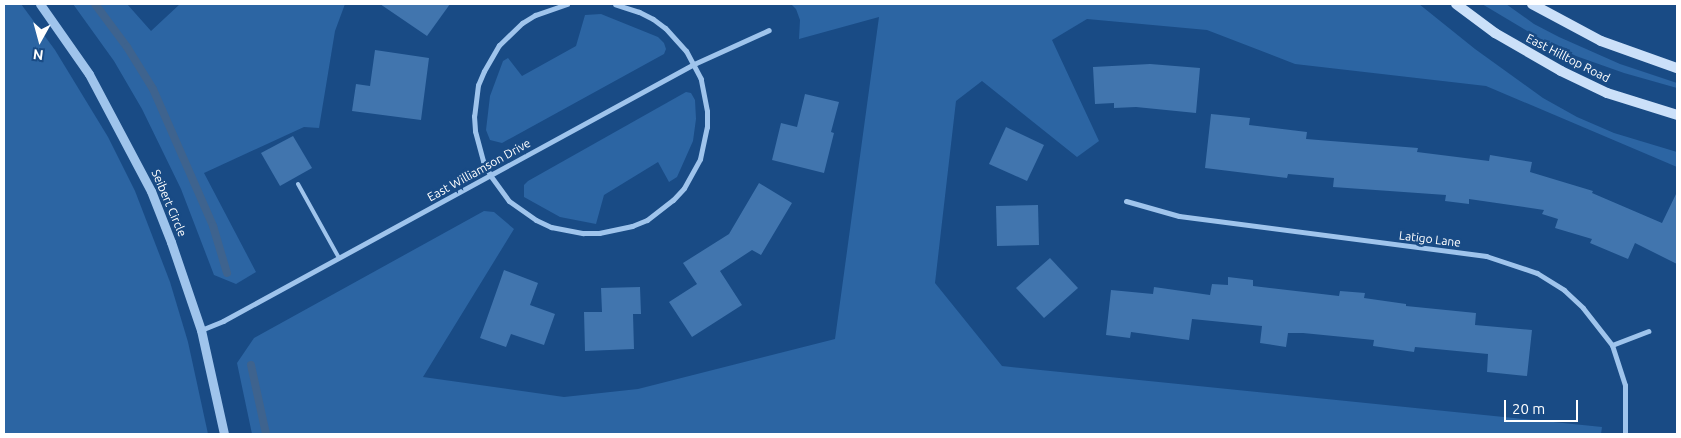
<!DOCTYPE html>
<html>
<head>
<meta charset="utf-8">
<style>
  body { margin:0 }
  #map { position:relative; width:1681px; height:438px; overflow:hidden; background:#194b85; font-family:Ubuntu,sans-serif }
  div>[style] { position:absolute }
  .green>* { inset:0; background:#2c65a3 }
  .stream>* { height:8px; margin:-4px; padding:0 4px; transform-origin:4px; border-radius:4px; background:#3e638e }
  .building>* { inset:0; background:#4175ae }
  .service>* { height:4px; margin:-2px; padding:0 2px; transform-origin:2px; border-radius:2px; background:#9fc4ec }
  .minor>* { height:5px; margin:-2.5px; padding:0 2.5px; transform-origin:2.5px; border-radius:2.5px; background:#9fc4ec }
  .tertiary>* { height:9px; margin:-4.5px; padding:0 4.5px; transform-origin:4.5px; border-radius:4.5px; background:#9fc4ec }
  .secondary>* { height:10px; margin:-5px; padding:0 5px; transform-origin:5px; border-radius:5px; background:#cbe0f9 }
  span { translate:-50% -50%; white-space:nowrap; text-align:center; line-height:1.15; -webkit-text-stroke:5px #194b85; paint-order:stroke }
  .street-label { font-size:12px; color:#fff }
  .frame { position:absolute; inset:0; border:5px solid #fff; pointer-events:none }
  .north { position:absolute; left:15px; top:15px; width:50px; height:50px; -webkit-text-stroke:4px #194b85; paint-order:stroke; rotate:187deg; font-size:14px; font-weight:700; line-height:20px; text-align:center; color:#fff }
  .north::after { content:''; display:block; margin:auto; width:18px; height:22px; background:#fff; clip-path:polygon(50% 0,100% 100%,50% 72%,0 100%) }
  .scale { position:absolute; left:1504px; top:400px; width:74px; height:22px; box-sizing:border-box; border:2px solid #fff; border-top:0; padding-left:6px; font-size:15px; line-height:18px; white-space:nowrap; color:#fff; -webkit-text-stroke:4px #194b85; paint-order:stroke }
</style>
</head>
<body>
<div id="map">
  <div class="green">
    <div style="clip-path:polygon(4px 4px,21px 4px,55px 50px,108px 137px,135px 191px,170px 282px,188px 342px,208px 434px,4px 434px)"></div>
    <div style="clip-path:polygon(73px 4px,127px 4px,151px 31px,180px 4px,345px 4px,335px 31px,319px 128px,304px 127px,204px 173px,256px 272px,236px 284px,214px 275px,181px 189px,142px 109px,114px 61px)"></div>
    <div style="clip-path:polygon(791px 4px,1419px 4px,1475px 49px,1543px 98px,1577px 117px,1614px 133px,1677px 152px,1677px 167px,1486px 86px,1295px 64px,1207px 30px,1087px 19px,1052px 40px,1099px 141px,1077px 157px,982px 81px,956px 101px,935px 283px,1002px 366px,1602px 427px,1601px 434px,252px 434px,237px 363px,254px 338px,484px 211px,494px 212px,514px 229px,423px 377px,564px 397px,638px 389px,835px 339px,879px 17px,799px 39px,800px 20px,796px 9px)"></div>
    <div style="clip-path:polygon(1482px 4px,1506px 4px,1534px 24px,1559px 37px,1620px 64px,1677px 83px,1677px 88px,1624px 73px,1576px 56px,1539px 38px)"></div>
    <div style="clip-path:polygon(601px 14px,658px 37px,664px 43px,666px 49px,664px 54px,502px 143px,490px 140px,486px 130px,490px 96px,503px 61px,508px 58px,522px 76px,576px 46px,585px 15px)"></div>
    <div style="clip-path:polygon(686px 92px,691px 93px,695px 100px,696px 119px,693px 141px,677px 177px,669px 182px,658px 162px,604px 195px,596px 224px,560px 217px,524px 197px,524px 185px,528px 181px)"></div>
  </div>
  <div class="stream">
    <div style="left:95px;top:4px;width:54px;rotate:53.3deg"></div>
    <div style="left:127px;top:47px;width:49px;rotate:58.2deg"></div>
    <div style="left:153px;top:89px;width:150px;rotate:66.3deg"></div>
    <div style="left:213px;top:226px;width:49px;rotate:73.4deg"></div>
    <div style="left:251px;top:365px;width:71px;rotate:77.7deg"></div>
  </div>
  <div class="building">
    <div style="clip-path:polygon(380px 4px,450px 4px,427px 36px)"></div>
    <div style="clip-path:polygon(375px 50px,429px 58px,421px 120px,352px 111px,356px 84px,370px 86px)"></div>
    <div style="clip-path:polygon(1150px 64px,1200px 68px,1196px 113px,1136px 107px,1114px 108px,1114px 103px,1095px 104px,1093px 67px)"></div>
    <div style="clip-path:polygon(805px 94px,839px 102px,831px 132px,834px 133px,824px 173px,772px 160px,781px 123px,797px 127px)"></div>
    <div style="clip-path:polygon(1211px 114px,1250px 118px,1249px 125px,1307px 132px,1306px 139px,1418px 148px,1417px 152px,1489px 161px,1490px 155px,1532px 162px,1530px 172px,1593px 191px,1592px 193px,1662px 223px,1677px 192px,1677px 264px,1635px 243px,1628px 259px,1590px 243px,1592px 239px,1555px 228px,1558px 219px,1542px 214px,1544px 210px,1469px 199px,1469px 204px,1445px 201px,1446px 195px,1333px 187px,1334px 178px,1288px 174px,1287px 178px,1205px 168px)"></div>
    <div style="clip-path:polygon(1006px 127px,1044px 145px,1027px 181px,989px 164px)"></div>
    <div style="clip-path:polygon(293px 136px,312px 168px,280px 186px,261px 153px)"></div>
    <div style="clip-path:polygon(759px 183px,792px 203px,761px 255px,752px 250px,720px 271px,742px 305px,692px 337px,669px 302px,697px 284px,683px 263px,729px 234px)"></div>
    <div style="clip-path:polygon(1038px 205px,1039px 245px,997px 246px,996px 206px)"></div>
    <div style="clip-path:polygon(1050px 258px,1078px 288px,1044px 318px,1016px 288px)"></div>
    <div style="clip-path:polygon(504px 270px,538px 283px,530px 305px,555px 314px,544px 345px,511px 334px,506px 347px,480px 338px)"></div>
    <div style="clip-path:polygon(1228px 277px,1253px 280px,1253px 286px,1339px 296px,1340px 291px,1365px 293px,1364px 298px,1406px 304px,1406px 306px,1476px 313px,1475px 325px,1532px 330px,1527px 376px,1487px 372px,1488px 354px,1415px 347px,1414px 352px,1373px 346px,1374px 340px,1303px 333px,1288px 333px,1286px 347px,1260px 343px,1262px 326px,1192px 319px,1189px 340px,1131px 332px,1130px 338px,1106px 335px,1111px 290px,1153px 294px,1154px 287px,1210px 295px,1212px 284px,1228px 285px)"></div>
    <div style="clip-path:polygon(640px 287px,641px 314px,633px 314px,634px 349px,585px 351px,584px 312px,602px 312px,601px 288px)"></div>
  </div>
  <div class="service">
    <div style="left:298px;top:184px;width:85px;rotate:61deg"></div>
  </div>
  <div class="minor">
    <div style="left:567px;top:4px;width:34px;rotate:161deg"></div>
    <div style="left:535px;top:15px;width:15px;rotate:148deg"></div>
    <div style="left:522px;top:23px;width:32px;rotate:136deg"></div>
    <div style="left:499px;top:45px;width:30px;rotate:120deg"></div>
    <div style="left:484px;top:71px;width:15px;rotate:113deg"></div>
    <div style="left:478px;top:85px;width:31px;rotate:97deg"></div>
    <div style="left:474px;top:116px;width:15px;rotate:86deg"></div>
    <div style="left:475px;top:131px;width:31px;rotate:75deg"></div>
    <div style="left:483px;top:161px;width:16px;rotate:63deg"></div>
    <div style="left:490px;top:175px;width:32px;rotate:54deg"></div>
    <div style="left:509px;top:201px;width:33px;rotate:35deg"></div>
    <div style="left:536px;top:220px;width:17px;rotate:25deg"></div>
    <div style="left:551px;top:227px;width:33px;rotate:11deg"></div>
    <div style="left:583px;top:233px;width:16px"></div>
    <div style="left:599px;top:233px;width:34px;rotate:-12deg"></div>
    <div style="left:632px;top:226px;width:16px;rotate:-22deg"></div>
    <div style="left:647px;top:220px;width:33px;rotate:-38deg"></div>
    <div style="left:673px;top:200px;width:16px;rotate:-47deg"></div>
    <div style="left:684px;top:188px;width:33px;rotate:-61deg"></div>
    <div style="left:700px;top:159px;width:33px;rotate:-78deg"></div>
    <div style="left:707px;top:127px;width:16px;rotate:-90deg"></div>
    <div style="left:707px;top:111px;width:33px;rotate:-101deg"></div>
    <div style="left:701px;top:79px;width:32px;rotate:-118deg"></div>
    <div style="left:686px;top:51px;width:31px;rotate:-132deg"></div>
    <div style="left:665px;top:28px;width:15px;rotate:-143deg"></div>
    <div style="left:653px;top:19px;width:16px;rotate:-153deg"></div>
    <div style="left:639px;top:12px;width:25px;rotate:-162deg"></div>
    <div style="left:1126px;top:201px;width:55px;rotate:15.8deg"></div>
    <div style="left:1179px;top:216px;width:310px;rotate:7.4deg"></div>
    <div style="left:1486px;top:256px;width:54px;rotate:18.4deg"></div>
    <div style="left:1537px;top:273px;width:32px;rotate:32deg"></div>
    <div style="left:1564px;top:290px;width:26px;rotate:43deg"></div>
    <div style="left:1583px;top:308px;width:47px;rotate:51.9deg"></div>
    <div style="left:1612px;top:345px;width:42px;rotate:72deg"></div>
    <div style="left:1625px;top:385px;width:49px;rotate:90deg"></div>
    <div style="left:201px;top:330px;width:24px;rotate:-22deg"></div>
    <div style="left:223px;top:321px;width:537px;rotate:-28.62deg"></div>
    <div style="left:694px;top:64px;width:82px;rotate:-24.4deg"></div>
    <div style="left:1612px;top:345px;width:39px;rotate:-21deg"></div>
  </div>
  <div class="tertiary">
    <div style="left:40px;top:4px;width:85px;rotate:55deg"></div>
    <div style="left:89px;top:74px;width:132px;rotate:62.1deg"></div>
    <div style="left:151px;top:191px;width:55px;rotate:68.6deg"></div>
    <div style="left:171px;top:242px;width:93px;rotate:71.2deg"></div>
    <div style="left:201px;top:330px;width:107px;rotate:77.5deg"></div>
  </div>
  <div class="secondary">
    <div style="left:1456px;top:4px;width:49px;rotate:36.6deg"></div>
    <div style="left:1495px;top:33px;width:76px;rotate:29.9deg"></div>
    <div style="left:1561px;top:71px;width:51px;rotate:25.6deg"></div>
    <div style="left:1607px;top:93px;width:73px;rotate:17.4deg"></div>
    <div style="left:1532px;top:4px;width:78px;rotate:28.2deg"></div>
    <div style="left:1601px;top:41px;width:81px;rotate:19.6deg"></div>
  </div>
  <div class="street-label">
    <span style="left:1568px;top:58px;rotate:27deg">East Hilltop Road</span>
    <span style="left:479px;top:170px;rotate:-29deg">East Williamson Drive</span>
    <span style="left:169px;top:203px;rotate:67deg">Seibert Circle</span>
    <span style="left:1430px;top:239px;rotate:7deg">Latigo Lane</span>
  </div>
  <div class="frame"></div>
  <div class="north">N</div>
  <div class="scale">20 m</div>
</div>
</body>
</html>
